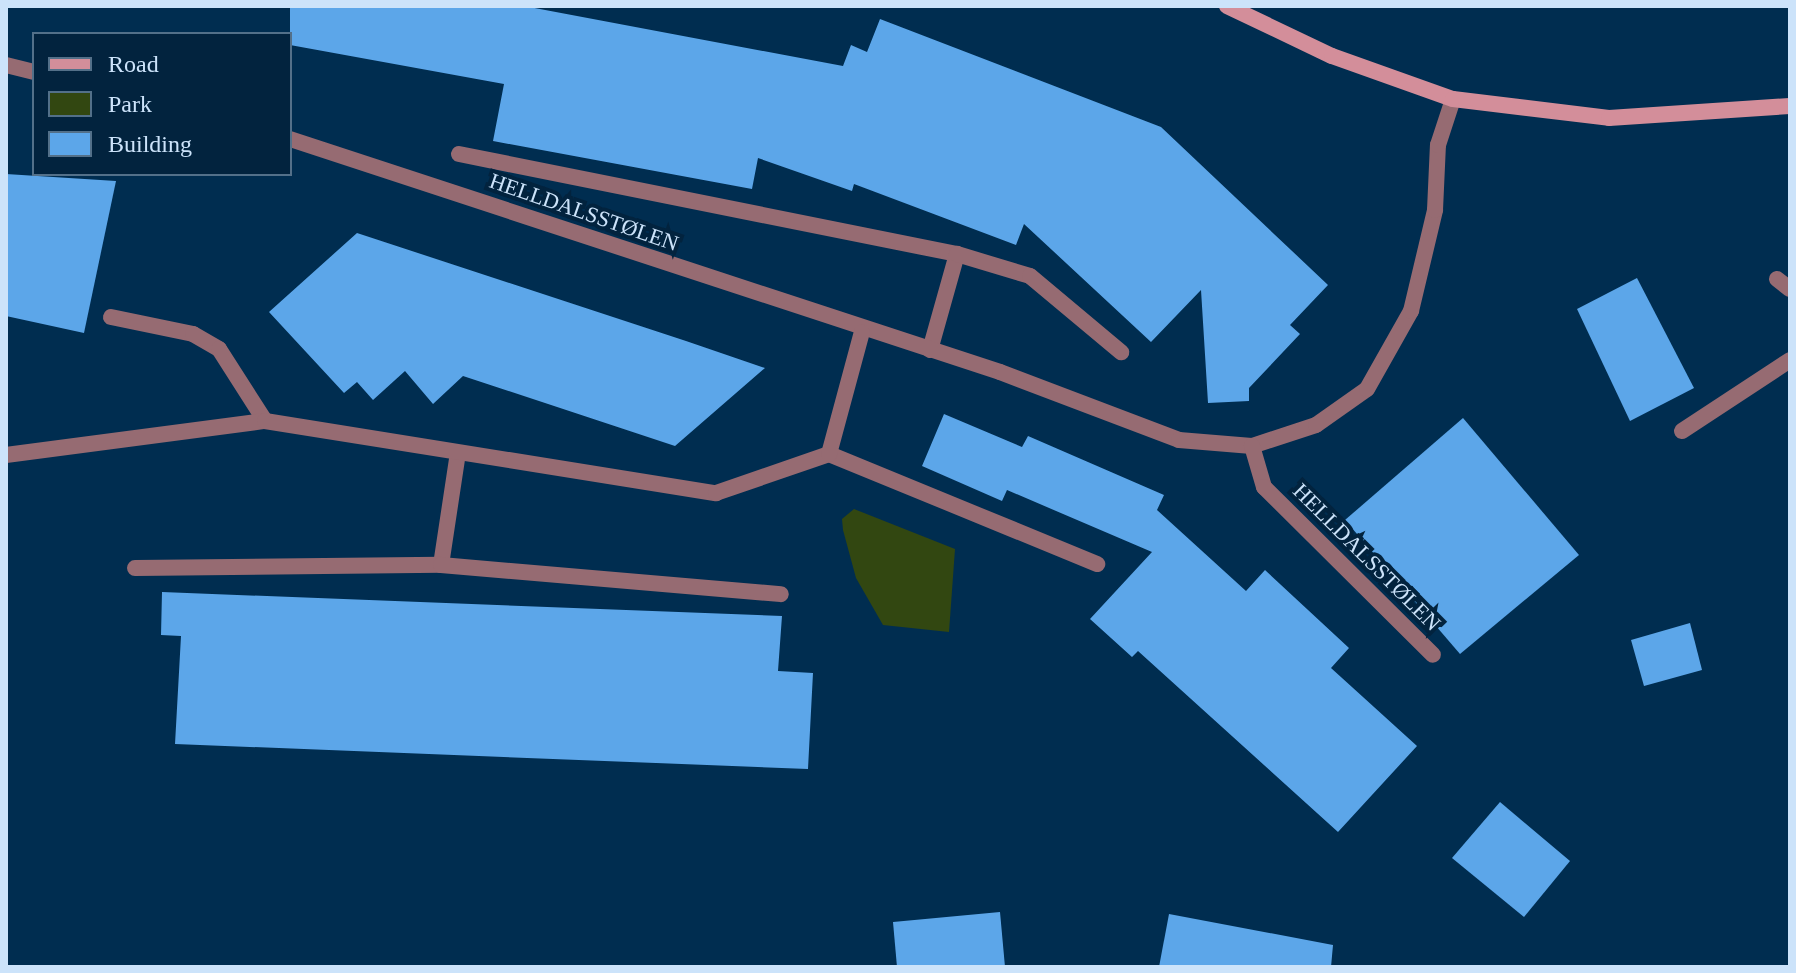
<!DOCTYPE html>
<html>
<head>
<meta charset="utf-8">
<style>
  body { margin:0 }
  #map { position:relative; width:1796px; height:973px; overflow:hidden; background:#002d50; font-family:Georgia,serif }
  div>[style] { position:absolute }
  .green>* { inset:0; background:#324711 }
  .building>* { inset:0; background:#5ca6e9 }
  .service>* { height:16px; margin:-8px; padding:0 8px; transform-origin:8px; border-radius:8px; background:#966b72 }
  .minor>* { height:16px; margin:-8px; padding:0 8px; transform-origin:8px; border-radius:8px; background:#966b72 }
  .secondary>* { height:16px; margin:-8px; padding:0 8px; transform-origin:8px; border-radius:8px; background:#d38e9a }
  span { translate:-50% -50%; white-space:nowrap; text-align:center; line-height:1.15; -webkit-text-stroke:8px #02233e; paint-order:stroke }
  .street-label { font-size:22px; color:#cce3fa }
  .frame { position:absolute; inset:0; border:8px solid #cce3fa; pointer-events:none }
  .legend { position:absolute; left:32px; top:32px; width:260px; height:144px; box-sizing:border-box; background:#02233e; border:2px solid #537089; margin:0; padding:10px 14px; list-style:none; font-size:24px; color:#cce3fa }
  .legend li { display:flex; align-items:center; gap:16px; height:40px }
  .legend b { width:40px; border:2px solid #537089 }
</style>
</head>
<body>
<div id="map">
  <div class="green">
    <div style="clip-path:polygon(854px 509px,955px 549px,949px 632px,883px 625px,856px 578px,843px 530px,842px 519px)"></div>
  </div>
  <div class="building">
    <div style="clip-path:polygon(290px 6px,524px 6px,843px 66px,851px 45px,867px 52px,880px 19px,1161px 127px,1328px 285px,1290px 325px,1300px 334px,1249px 388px,1249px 401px,1208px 403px,1201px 290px,1151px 342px,1024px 224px,1016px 245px,854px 184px,852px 191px,758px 158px,752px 189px,493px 141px,504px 84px,290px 45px)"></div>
    <div style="clip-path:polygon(6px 174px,116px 181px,84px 333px,6px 316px)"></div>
    <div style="clip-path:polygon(357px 233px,686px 341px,765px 368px,675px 446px,463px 376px,433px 404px,405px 371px,373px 400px,357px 382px,344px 393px,269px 312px)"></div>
    <div style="clip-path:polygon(1637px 278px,1694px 388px,1630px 421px,1577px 309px)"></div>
    <div style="clip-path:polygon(944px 414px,1022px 447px,1028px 436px,1164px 495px,1157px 510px,1246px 591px,1265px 570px,1349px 648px,1331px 668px,1417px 746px,1338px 832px,1138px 651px,1132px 657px,1090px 619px,1152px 552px,1007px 490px,1002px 501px,922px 466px)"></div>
    <div style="clip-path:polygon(1463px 418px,1579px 555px,1460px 654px,1345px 520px)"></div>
    <div style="clip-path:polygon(162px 592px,782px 616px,778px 671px,813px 673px,808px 769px,175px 744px,181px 636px,161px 635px)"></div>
    <div style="clip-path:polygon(1690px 623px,1702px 670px,1644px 686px,1631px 640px)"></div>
    <div style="clip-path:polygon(1500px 802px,1570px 861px,1524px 917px,1452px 858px)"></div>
    <div style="clip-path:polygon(1000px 912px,1005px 967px,897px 967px,893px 922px)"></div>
    <div style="clip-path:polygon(1169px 914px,1333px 945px,1331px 967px,1159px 967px)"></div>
  </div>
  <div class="service">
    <div style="left:459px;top:154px;width:508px;rotate:11.35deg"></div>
    <div style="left:111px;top:317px;width:84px;rotate:11.7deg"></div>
    <div style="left:193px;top:334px;width:30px;rotate:30deg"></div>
    <div style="left:219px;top:349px;width:85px;rotate:57.4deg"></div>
    <div style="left:930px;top:350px;width:100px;rotate:-74.3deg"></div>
    <div style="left:957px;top:254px;width:76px;rotate:16.8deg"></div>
    <div style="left:1030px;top:276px;width:119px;rotate:39.9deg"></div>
    <div style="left:441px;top:565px;width:113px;rotate:-81.4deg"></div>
    <div style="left:135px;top:568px;width:306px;rotate:-0.6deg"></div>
    <div style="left:441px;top:565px;width:341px;rotate:4.9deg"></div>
  </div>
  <div class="minor">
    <div style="left:6px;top:65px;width:29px;rotate:14deg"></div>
    <div style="left:290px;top:139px;width:747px;rotate:18.17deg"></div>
    <div style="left:1000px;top:372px;width:191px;rotate:20.8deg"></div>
    <div style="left:1179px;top:440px;width:73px;rotate:4.7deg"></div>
    <div style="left:1252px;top:446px;width:67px;rotate:-18.2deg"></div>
    <div style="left:1316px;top:425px;width:62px;rotate:-35.2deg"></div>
    <div style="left:1367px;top:389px;width:90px;rotate:-60.6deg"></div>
    <div style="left:1411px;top:311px;width:104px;rotate:-76.6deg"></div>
    <div style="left:1435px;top:210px;width:65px;rotate:-87.4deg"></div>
    <div style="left:1438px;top:145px;width:48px;rotate:-71.9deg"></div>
    <div style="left:1777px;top:279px;width:16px;rotate:38deg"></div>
    <div style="left:1682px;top:431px;width:129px;rotate:-33.3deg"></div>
    <div style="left:1252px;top:446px;width:43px;rotate:73.7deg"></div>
    <div style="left:1264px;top:487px;width:238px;rotate:44.8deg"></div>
    <div style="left:829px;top:454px;width:290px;rotate:22.3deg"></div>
    <div style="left:6px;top:455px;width:261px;rotate:-7.5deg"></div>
    <div style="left:265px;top:421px;width:457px;rotate:9.1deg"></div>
    <div style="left:716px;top:493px;width:120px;rotate:-19deg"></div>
    <div style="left:829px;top:454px;width:126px;rotate:-74.9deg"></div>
  </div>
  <div class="secondary">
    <div style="left:1227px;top:6px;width:116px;rotate:25.5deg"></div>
    <div style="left:1332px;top:56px;width:128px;rotate:19.6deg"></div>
    <div style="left:1453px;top:99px;width:157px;rotate:6.9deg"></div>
    <div style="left:1609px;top:118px;width:181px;rotate:-3.8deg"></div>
  </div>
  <div class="street-label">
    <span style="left:584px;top:212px;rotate:19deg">HELLDALSSTØLEN</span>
    <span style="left:1367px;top:557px;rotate:45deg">HELLDALSSTØLEN</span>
  </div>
  <div class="frame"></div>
  <ul class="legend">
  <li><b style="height:10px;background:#d38e9a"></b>Road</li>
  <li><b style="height:22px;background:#324711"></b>Park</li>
  <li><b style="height:22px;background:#5ca6e9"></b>Building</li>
  </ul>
</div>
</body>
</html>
